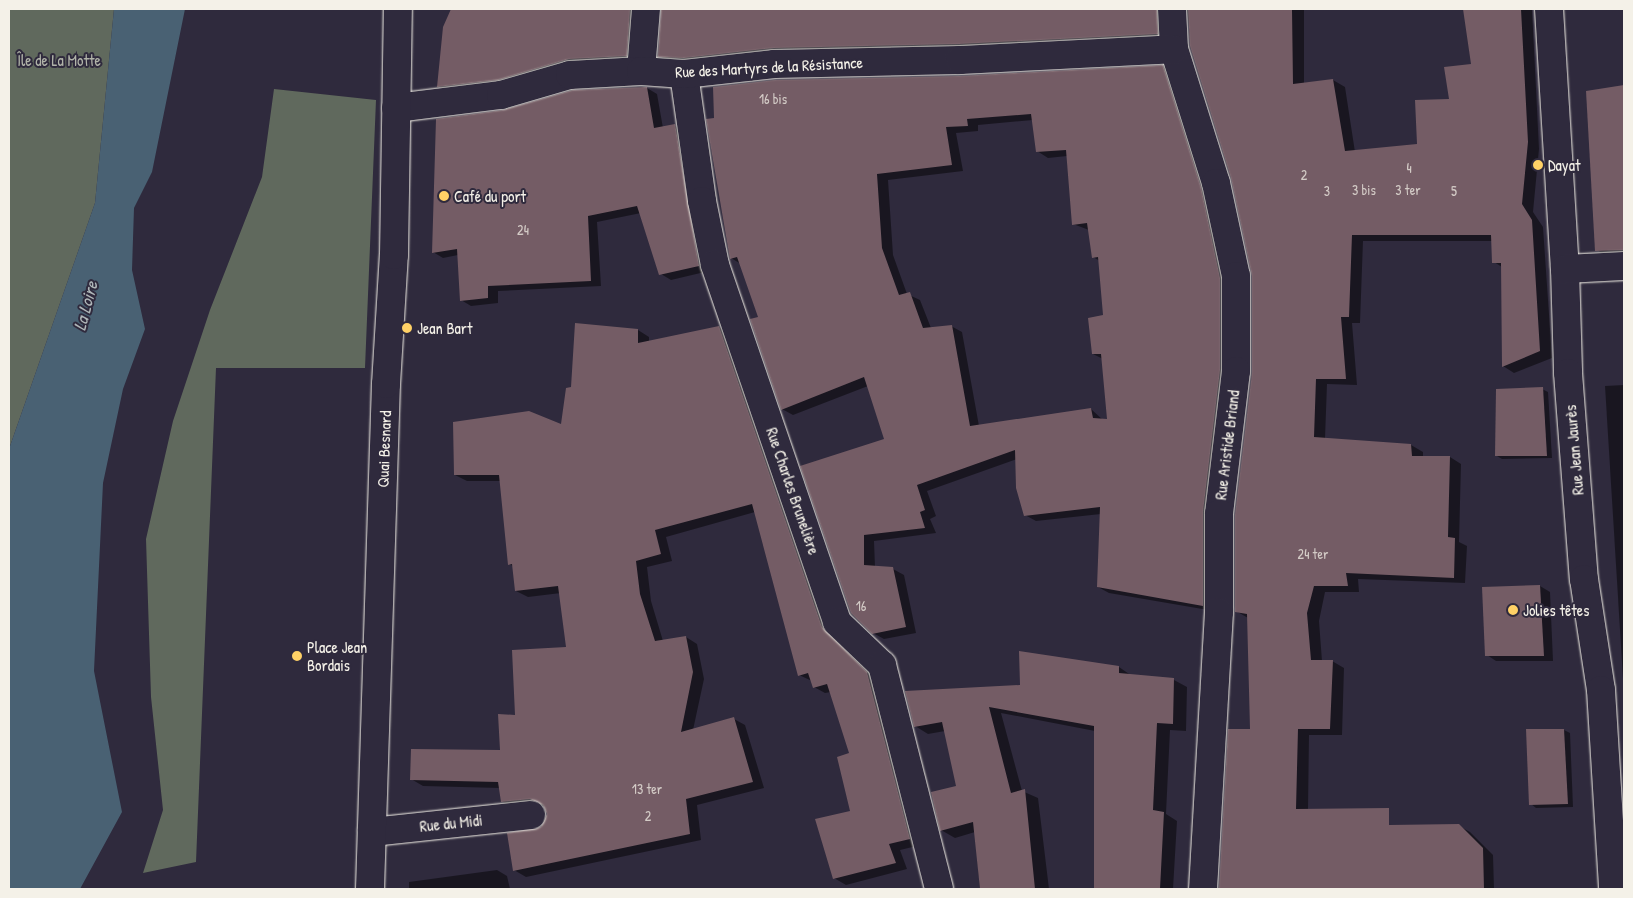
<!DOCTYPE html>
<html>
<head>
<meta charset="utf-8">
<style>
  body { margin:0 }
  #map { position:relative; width:1633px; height:898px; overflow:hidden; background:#2f2a3d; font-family:"Patrick Hand",sans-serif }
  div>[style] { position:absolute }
  .green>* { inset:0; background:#60695d }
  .water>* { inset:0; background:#496173 }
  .shadow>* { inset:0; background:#0007 }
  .building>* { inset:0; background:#745c65 }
  .roads { filter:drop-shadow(0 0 1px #f4f1e8) drop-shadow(0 0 1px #f4f1e8) }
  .minor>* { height:28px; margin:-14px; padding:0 14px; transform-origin:14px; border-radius:14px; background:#2f2a3d }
  .dots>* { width:14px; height:14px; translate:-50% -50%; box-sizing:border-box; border:2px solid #2f2a3d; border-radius:50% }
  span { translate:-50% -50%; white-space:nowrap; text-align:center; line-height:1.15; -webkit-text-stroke:4px #2f2a3d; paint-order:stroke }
  .number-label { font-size:14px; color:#d4ccc7 }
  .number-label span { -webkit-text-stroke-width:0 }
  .park-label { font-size:16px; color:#b1b4a9 }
  .street-label { font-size:16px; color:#f4f1e8 }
  .poi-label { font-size:16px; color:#f4f1e8 }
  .left { translate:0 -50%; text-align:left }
  .water-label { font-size:18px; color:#b0b7b9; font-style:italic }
  .frame { position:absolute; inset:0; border:10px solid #f4f1e8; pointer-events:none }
</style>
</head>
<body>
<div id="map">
  <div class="green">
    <div style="clip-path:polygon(9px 9px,114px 9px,95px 203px,9px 449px)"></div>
    <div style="clip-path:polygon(274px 89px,376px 100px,365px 368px,216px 368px,196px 862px,143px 873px,163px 810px,151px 697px,146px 539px,173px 421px,210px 310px,262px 177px)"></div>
  </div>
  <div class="water">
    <div style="clip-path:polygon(114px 9px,185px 9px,152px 172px,134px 208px,132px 270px,145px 329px,123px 389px,103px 483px,94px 671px,122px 812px,80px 889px,9px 889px,9px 449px,95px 203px)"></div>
  </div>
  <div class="shadow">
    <div style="clip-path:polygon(452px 9px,644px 9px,638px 62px,450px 93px,438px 86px,444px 27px)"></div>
    <div style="clip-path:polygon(1170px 9px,1169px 40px,671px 62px,659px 56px,662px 9px)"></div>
    <div style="clip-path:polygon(1187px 9px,1304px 9px,1304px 83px,1333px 80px,1345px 87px,1355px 152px,1419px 145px,1472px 65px,1464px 9px,1532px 9px,1539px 149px,1533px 212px,1543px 227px,1552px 358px,1514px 373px,1503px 366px,1502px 267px,1494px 262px,1493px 241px,1363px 241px,1360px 323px,1352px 323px,1357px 385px,1327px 384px,1325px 439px,1411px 445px,1423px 452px,1423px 457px,1450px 457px,1461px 464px,1459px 542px,1467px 546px,1465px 583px,1358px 579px,1359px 592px,1325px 592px,1319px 621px,1322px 661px,1332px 661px,1344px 668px,1342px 735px,1309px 735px,1308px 810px,1359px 816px,1355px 889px,1220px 889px,1229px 730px,1251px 730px,1248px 618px,1236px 611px,1253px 373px,1253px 276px,1232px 178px,1191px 46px)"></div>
    <div style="clip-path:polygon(evenodd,1162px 66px,1174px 73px,1231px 285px,1214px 611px,1109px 593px,1098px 587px,1101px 514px,1036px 521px,1025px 515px,1017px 459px,927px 491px,936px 516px,930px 519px,936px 533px,874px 541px,875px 567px,893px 569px,904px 575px,916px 633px,884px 639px,873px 633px,802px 466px,886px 440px,868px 386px,793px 415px,782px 409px,759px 318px,741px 264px,731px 258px,708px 120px,960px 77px,1162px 66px,1033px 120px,1037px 151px,1048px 158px,1067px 156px,1073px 224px,1089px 230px,1093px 257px,1100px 261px,1104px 316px,1093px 354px,1103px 359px,1108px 420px,1103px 420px,1091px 409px,979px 426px,962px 332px,951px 326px,931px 328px,920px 300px,907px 294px,893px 255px,888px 180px,963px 171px,956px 133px,978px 131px,978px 125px,1033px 120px)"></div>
    <div style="clip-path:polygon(1624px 86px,1624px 255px,1606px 256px,1597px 250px,1587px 92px)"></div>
    <div style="clip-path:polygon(647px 88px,657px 94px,663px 128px,675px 126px,685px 132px,709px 271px,671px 280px,661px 274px,641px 213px,597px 222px,601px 286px,498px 291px,498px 303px,471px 306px,461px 300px,458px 255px,443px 258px,433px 252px)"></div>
    <div style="clip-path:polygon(719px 327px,730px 333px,833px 635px,878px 680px,921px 845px,900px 850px,907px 869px,846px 885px,834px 878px,852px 812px,851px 754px,831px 692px,825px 693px,814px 687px,812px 681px,799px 675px,755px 512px,666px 537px,672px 561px,647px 567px,651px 601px,663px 641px,686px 637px,697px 644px,704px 679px,693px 730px,734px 719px,745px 725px,764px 788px,697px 805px,701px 840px,526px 877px,514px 870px,541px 828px,548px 814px,545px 806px,514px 808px,503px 802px,500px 788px,423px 786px,411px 779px,501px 751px,516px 716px,567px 648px,561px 593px,528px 597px,516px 591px,513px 566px,509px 564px,501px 481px,467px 481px,455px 475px,563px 425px,572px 388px,638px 330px,649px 337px,649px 342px)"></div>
    <div style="clip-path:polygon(1624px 385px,1624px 695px,1605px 386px)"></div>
    <div style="clip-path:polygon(1542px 389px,1548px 392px,1552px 458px,1502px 459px,1497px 456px)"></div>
    <div style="clip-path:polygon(1540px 586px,1550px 592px,1553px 661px,1496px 661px,1487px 655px)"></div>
    <div style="clip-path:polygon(1020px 652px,1119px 667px,1132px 676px,1174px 680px,1187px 687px,1186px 731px,1170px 730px,1166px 814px,1177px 821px,1173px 889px,1095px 889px,1095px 731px,1001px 713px,1022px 791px,1038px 798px,1049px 889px,980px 889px,975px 832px,955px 838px,941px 830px,958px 787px,945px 731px,928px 734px,915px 726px,1021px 686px)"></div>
    <div style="clip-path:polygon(1527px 730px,1564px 730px,1570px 733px,1573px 807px,1536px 808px,1531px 804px)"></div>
    <div style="clip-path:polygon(1402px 826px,1459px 826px,1470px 832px,1493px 855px,1494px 889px,1403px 889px)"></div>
    <div style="clip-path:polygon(497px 870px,507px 876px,510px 889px,409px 889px,409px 882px)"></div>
  </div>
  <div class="building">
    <div style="clip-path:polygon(451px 9px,630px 9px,627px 56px,569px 59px,498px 80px,437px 87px,443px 27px)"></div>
    <div style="clip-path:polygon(661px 9px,1157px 9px,1158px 34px,959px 44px,774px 48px,684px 58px,658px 57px)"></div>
    <div style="clip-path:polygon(1188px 9px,1292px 9px,1293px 84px,1333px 79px,1345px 151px,1417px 144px,1415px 100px,1449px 99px,1444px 67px,1471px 64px,1463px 9px,1521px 9px,1528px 142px,1522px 204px,1532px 220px,1540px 351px,1502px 367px,1501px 263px,1492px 263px,1491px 235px,1352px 235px,1349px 317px,1341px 317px,1346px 379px,1316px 379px,1314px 437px,1411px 444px,1412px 456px,1450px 456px,1448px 537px,1455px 538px,1454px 578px,1346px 573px,1348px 586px,1314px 586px,1307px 613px,1311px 660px,1333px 660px,1330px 729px,1298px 729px,1296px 809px,1389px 808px,1389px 825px,1459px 824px,1483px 848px,1484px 889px,1219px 889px,1228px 729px,1250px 729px,1247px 614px,1235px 612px,1235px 515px,1252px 373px,1252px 276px,1231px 178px,1190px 46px)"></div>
    <div style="clip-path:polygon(evenodd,1163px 65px,1201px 187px,1220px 278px,1220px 370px,1203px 512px,1203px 606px,1097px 587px,1100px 507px,1024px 516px,1016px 488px,1015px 450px,917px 485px,925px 510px,920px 512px,925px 528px,864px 535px,864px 565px,893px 567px,906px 627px,872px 634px,851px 613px,800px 466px,884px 439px,864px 377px,781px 410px,750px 319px,758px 317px,737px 257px,730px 259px,706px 119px,714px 118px,713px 87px,775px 80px,960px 76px,1163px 65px,1031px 114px,1036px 152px,1066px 150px,1072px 225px,1087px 223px,1092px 258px,1098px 257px,1103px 315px,1088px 318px,1092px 354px,1101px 354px,1107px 419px,1093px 418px,1091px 408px,970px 426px,952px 325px,923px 328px,910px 292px,899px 295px,882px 248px,877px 174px,952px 165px,946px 127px,968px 126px,967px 119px,1031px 114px)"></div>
    <div style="clip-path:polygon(1624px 85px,1624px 250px,1595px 251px,1586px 91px)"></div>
    <div style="clip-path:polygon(647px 87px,654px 128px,675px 124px,699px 266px,659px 275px,637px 206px,588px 216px,591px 281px,488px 286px,488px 298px,460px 301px,457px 249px,432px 253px,436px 119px,503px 110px,573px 90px)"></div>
    <div style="clip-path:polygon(575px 323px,638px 329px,638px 343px,719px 326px,822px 627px,867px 672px,910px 839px,889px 844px,896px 863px,833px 879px,815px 819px,850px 811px,837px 757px,849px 753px,827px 684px,813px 688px,808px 673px,798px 676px,752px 504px,655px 530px,661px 554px,636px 561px,640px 594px,655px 641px,686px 636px,693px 672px,681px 732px,734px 717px,753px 782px,686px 799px,690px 834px,513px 871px,507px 833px,541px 827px,547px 814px,543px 805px,530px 799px,501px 802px,498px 782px,410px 780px,411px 749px,500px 750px,498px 714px,515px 715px,512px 650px,566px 647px,558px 586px,515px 591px,512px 564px,508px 565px,499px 475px,454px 475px,453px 422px,529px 411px,561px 424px,566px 388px,571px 387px)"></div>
    <div style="clip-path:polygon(1543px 387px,1547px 456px,1495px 456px,1496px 389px)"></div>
    <div style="clip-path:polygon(1540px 585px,1544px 656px,1485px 656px,1482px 587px)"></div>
    <div style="clip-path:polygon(1019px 651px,1119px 666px,1119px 673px,1174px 678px,1173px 724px,1157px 723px,1153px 810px,1164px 812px,1160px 889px,1094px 889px,1094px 726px,989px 707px,1011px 793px,1025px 789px,1035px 889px,980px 889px,973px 822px,940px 831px,931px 792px,956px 786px,942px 722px,914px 727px,905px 691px,1020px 685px)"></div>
    <div style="clip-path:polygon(1526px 729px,1564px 729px,1568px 804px,1529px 805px)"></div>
  </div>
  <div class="roads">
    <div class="minor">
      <div style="left:1172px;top:9px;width:40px;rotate:87.1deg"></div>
      <div style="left:1174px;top:49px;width:140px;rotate:72.6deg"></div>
      <div style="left:1216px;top:183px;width:95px;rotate:77.9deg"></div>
      <div style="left:1236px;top:276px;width:95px;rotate:90deg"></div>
      <div style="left:1236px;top:371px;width:144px;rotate:96.8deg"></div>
      <div style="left:1219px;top:514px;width:98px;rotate:90deg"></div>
      <div style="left:1219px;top:612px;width:277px;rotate:93.3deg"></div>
      <div style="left:1549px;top:9px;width:260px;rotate:86.5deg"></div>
      <div style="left:1565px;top:269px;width:104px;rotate:88.3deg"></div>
      <div style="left:1568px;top:373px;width:207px;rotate:85.6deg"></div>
      <div style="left:1584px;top:579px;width:112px;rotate:81.3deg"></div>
      <div style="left:1601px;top:690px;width:199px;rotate:86.5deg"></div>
      <div style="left:641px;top:71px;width:62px;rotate:-85.4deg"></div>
      <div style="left:684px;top:74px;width:128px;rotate:81.9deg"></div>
      <div style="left:702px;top:201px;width:65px;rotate:78.5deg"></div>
      <div style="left:715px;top:265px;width:377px;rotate:71.1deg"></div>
      <div style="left:837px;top:622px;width:62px;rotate:43.7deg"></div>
      <div style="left:882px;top:665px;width:231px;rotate:75.7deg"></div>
      <div style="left:396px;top:108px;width:106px;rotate:-7.1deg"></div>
      <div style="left:501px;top:95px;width:72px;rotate:-16.2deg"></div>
      <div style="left:570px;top:75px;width:71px;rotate:-3.2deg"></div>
      <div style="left:641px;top:71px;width:43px;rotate:4deg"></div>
      <div style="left:684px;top:74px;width:91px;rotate:-6.3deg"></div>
      <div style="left:774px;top:64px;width:186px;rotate:-1.2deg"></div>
      <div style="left:960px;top:60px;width:214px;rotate:-2.9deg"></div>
      <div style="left:1565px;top:269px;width:59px;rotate:-2.9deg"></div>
      <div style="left:372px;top:832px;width:160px;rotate:-6.1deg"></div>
      <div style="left:370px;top:889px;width:505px;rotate:-88.19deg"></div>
      <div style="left:386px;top:384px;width:129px;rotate:-86.5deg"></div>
      <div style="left:394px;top:255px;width:246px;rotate:-89.1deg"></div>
    </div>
  </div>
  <div class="dots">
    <div style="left:1538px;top:165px;background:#ffd166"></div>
    <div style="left:444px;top:196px;background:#ffd166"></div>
    <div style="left:407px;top:328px;background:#ffd166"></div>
    <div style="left:1513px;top:610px;background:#ffd166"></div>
    <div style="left:297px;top:656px;background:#ffd166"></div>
  </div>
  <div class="number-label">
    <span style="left:773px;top:99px">16 bis</span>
    <span style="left:1409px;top:168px">4</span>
    <span style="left:1304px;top:175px">2</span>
    <span style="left:1364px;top:190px">3 bis</span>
    <span style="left:1408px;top:190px">3 ter</span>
    <span style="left:1327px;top:191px">3</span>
    <span style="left:1454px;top:191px">5</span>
    <span style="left:523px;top:230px">24</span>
    <span style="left:1313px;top:554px">24 ter</span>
    <span style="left:861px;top:606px">16</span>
    <span style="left:647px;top:789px">13 ter</span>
    <span style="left:648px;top:816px">2</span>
  </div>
  <div class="park-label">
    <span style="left:59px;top:60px">Île de La Motte</span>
  </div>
  <div class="street-label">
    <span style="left:769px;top:67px;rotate:-3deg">Rue des Martyrs de la Résistance</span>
    <span style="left:1227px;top:445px;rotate:-83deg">Rue Aristide Briand</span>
    <span style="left:384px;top:449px;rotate:-88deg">Quai Besnard</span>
    <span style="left:1574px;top:450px;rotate:-95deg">Rue Jean Jaurès</span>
    <span style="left:793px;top:491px;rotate:71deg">Rue Charles Brunelière</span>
    <span style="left:451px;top:823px;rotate:-6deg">Rue du Midi</span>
  </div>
  <div class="poi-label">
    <span class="left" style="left:1548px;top:165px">Dayat</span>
    <span class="left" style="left:454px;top:196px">Café du port</span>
    <span class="left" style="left:417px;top:328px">Jean Bart</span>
    <span class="left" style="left:1523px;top:610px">Jolies têtes</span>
    <span class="left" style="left:307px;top:656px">Place Jean<br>Bordais</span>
  </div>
  <div class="water-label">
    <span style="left:86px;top:306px;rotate:-75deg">La Loire</span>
  </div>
  <div class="frame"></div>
</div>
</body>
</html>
